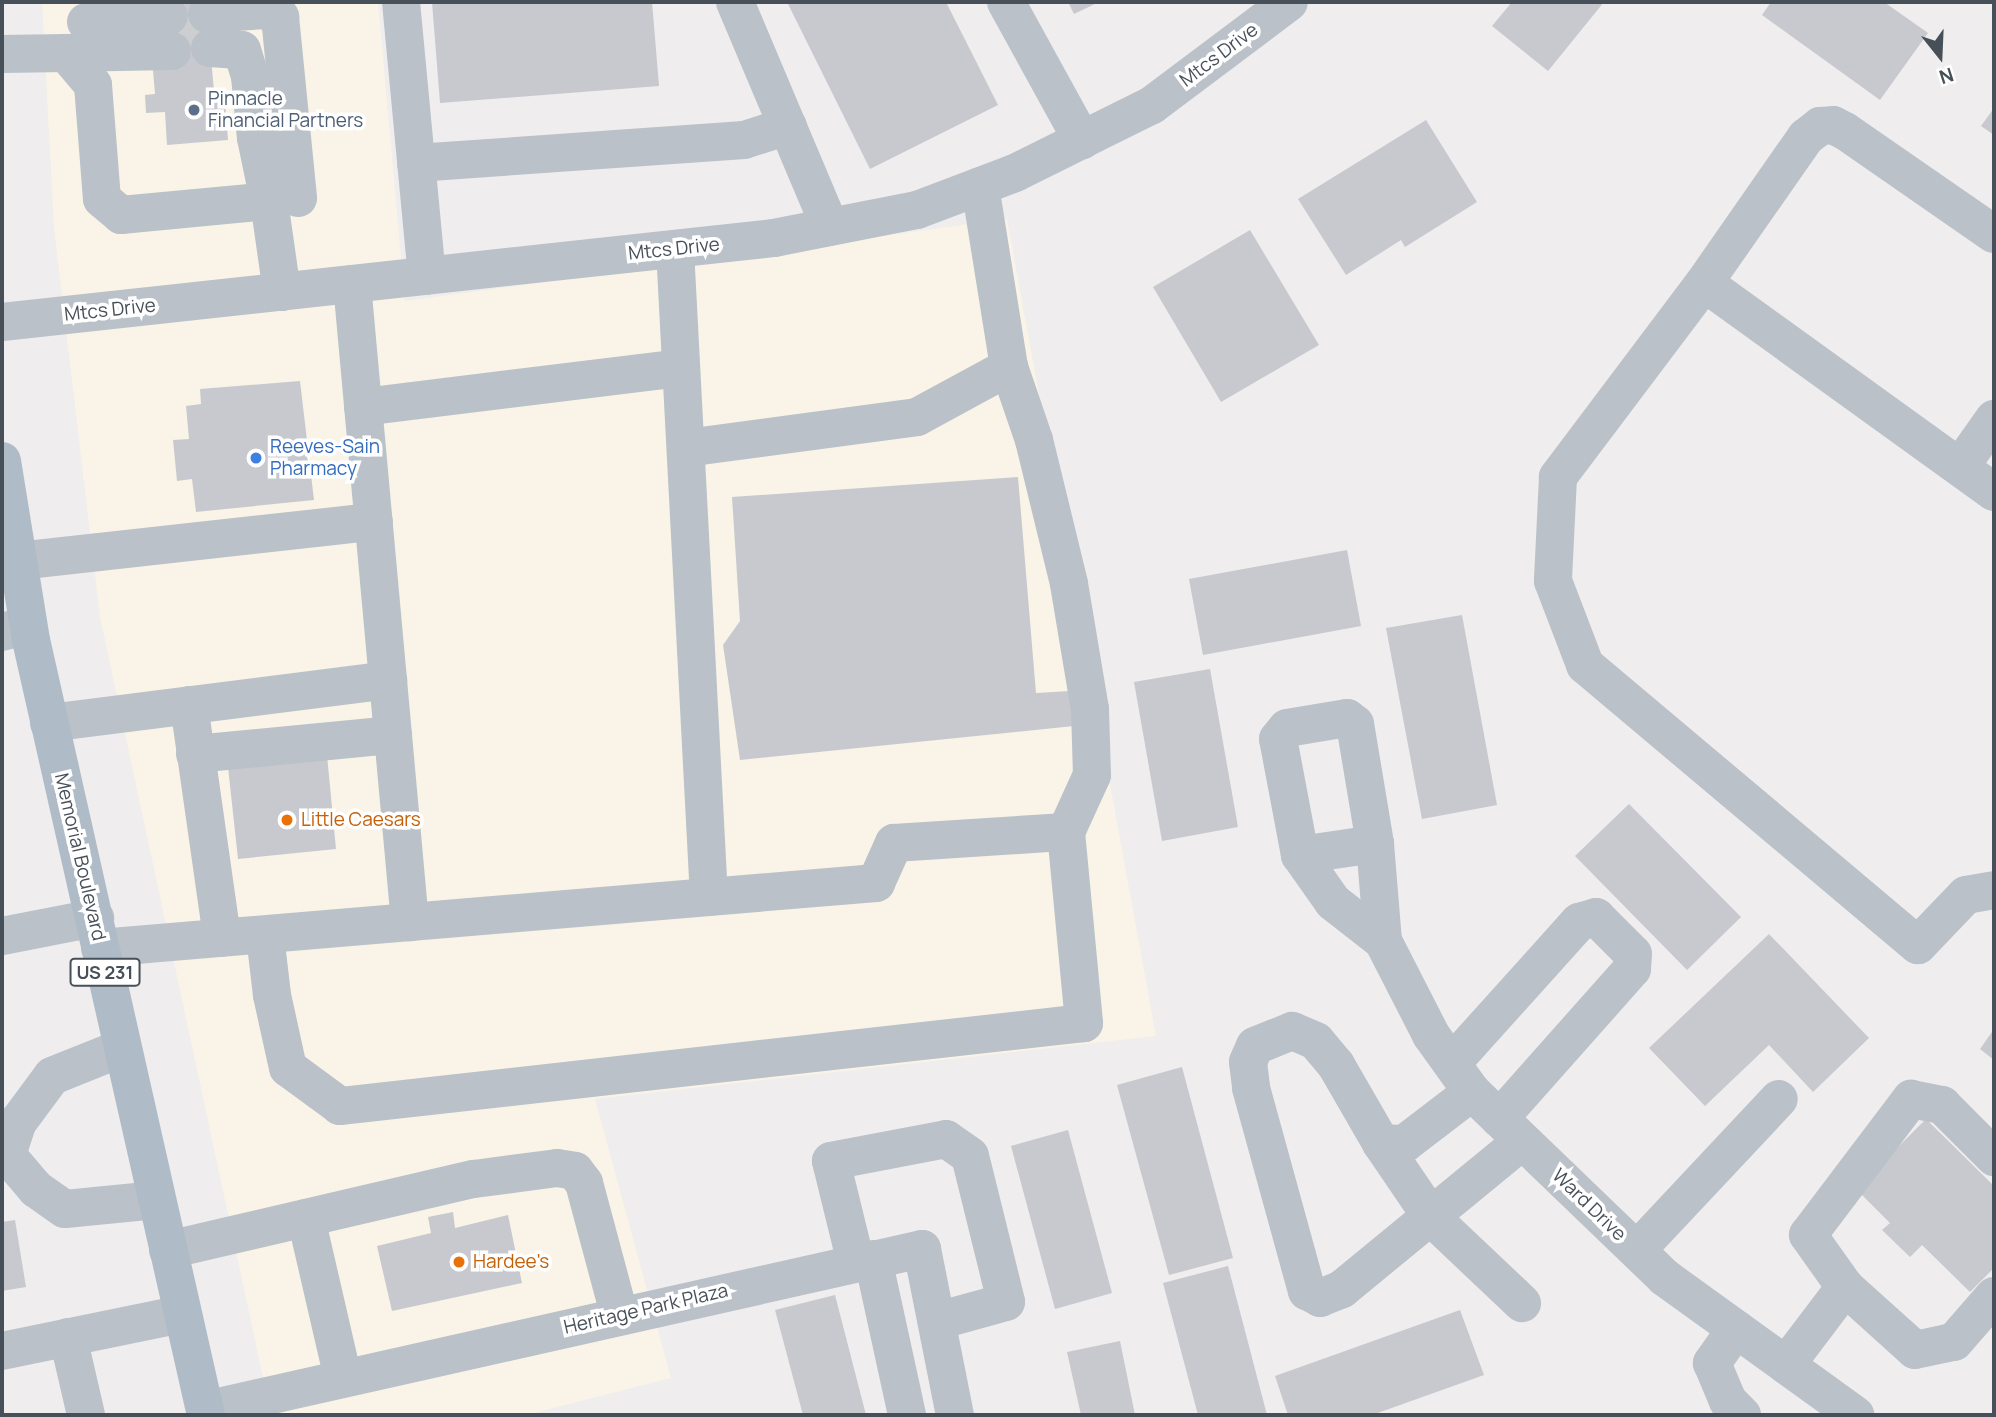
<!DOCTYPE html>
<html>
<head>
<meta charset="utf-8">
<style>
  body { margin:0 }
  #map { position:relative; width:1996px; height:1417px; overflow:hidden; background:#efeded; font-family:Manrope,sans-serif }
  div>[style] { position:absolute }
  .commercial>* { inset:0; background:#f9f4e7 }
  .building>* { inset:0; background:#c7c9cf }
  .minor-tunnel>* { height:38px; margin-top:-19px; transform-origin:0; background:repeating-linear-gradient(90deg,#cdcecf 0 38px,transparent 0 57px) }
  .minor>* { height:38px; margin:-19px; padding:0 19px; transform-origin:19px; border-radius:19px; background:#bac1c8 }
  .major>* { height:38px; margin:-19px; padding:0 19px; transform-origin:19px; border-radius:19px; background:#afbcc8 }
  .dots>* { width:19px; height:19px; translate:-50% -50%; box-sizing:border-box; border:4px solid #fff; border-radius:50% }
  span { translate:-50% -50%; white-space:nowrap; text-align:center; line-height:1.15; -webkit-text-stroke:7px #fff; paint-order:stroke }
  .shield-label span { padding:2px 5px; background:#fff; border:2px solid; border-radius:5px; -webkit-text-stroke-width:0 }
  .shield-label { font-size:18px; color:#475058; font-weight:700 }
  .street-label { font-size:19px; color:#475058 }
  .service-label { font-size:19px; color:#4e5e75 }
  .left { translate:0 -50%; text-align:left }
  .shop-label { font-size:19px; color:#366cbe }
  .food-label { font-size:19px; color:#c56008 }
  .frame { position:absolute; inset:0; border:4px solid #475058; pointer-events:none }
  .north { position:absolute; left:1905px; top:21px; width:70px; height:70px; -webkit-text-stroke:5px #fff; paint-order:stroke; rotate:162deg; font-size:19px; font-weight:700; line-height:28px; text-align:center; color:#475058 }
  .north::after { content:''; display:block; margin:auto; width:24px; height:32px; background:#475058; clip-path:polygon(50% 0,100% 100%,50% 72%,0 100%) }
</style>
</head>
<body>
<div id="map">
  <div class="commercial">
    <div style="clip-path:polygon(42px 2px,378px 2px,405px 301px,1007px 219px,1156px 1036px,595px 1099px,671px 1378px,526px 1415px,271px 1415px,100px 617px,54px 229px)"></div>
  </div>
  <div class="building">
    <div style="clip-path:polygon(206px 2px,215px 102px,225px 101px,228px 140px,167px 145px,165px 112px,146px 113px,145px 95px,155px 94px,152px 59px,168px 5px)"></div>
    <div style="clip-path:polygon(432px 2px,652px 2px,659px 86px,440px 103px)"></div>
    <div style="clip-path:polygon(787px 2px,946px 2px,998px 105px,870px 169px)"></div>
    <div style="clip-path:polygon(1068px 2px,1099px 2px,1074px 14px)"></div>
    <div style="clip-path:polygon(1512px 2px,1604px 2px,1548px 71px,1492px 26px)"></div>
    <div style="clip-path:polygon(1771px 2px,1884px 2px,1928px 33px,1880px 100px,1762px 15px)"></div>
    <div style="clip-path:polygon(1994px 108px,1994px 135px,1981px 126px)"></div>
    <div style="clip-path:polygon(1426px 120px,1477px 202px,1405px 247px,1401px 240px,1346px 275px,1298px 199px)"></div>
    <div style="clip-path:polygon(1250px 230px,1319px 345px,1221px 402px,1153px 287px)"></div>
    <div style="clip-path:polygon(300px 381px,314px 500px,196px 512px,192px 479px,177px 481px,173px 440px,189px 439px,186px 406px,201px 404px,200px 389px)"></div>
    <div style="clip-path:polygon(1018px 477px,1036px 693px,1070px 691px,1074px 726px,740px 760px,723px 645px,740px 621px,732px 497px)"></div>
    <div style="clip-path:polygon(1347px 550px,1361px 626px,1203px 655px,1189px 579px)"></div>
    <div style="clip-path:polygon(1462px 615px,1497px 805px,1422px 819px,1386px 628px)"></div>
    <div style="clip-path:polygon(1210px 669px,1238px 827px,1162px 841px,1134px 682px)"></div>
    <div style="clip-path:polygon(327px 755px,336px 849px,238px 859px,228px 767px)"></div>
    <div style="clip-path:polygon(1629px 804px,1741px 917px,1687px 970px,1575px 856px)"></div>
    <div style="clip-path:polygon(1769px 934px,1869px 1038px,1813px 1092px,1769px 1045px,1705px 1106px,1649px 1048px)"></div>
    <div style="clip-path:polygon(1994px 1029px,1994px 1060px,1980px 1049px)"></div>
    <div style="clip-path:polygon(1182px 1067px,1233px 1258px,1169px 1275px,1117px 1085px)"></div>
    <div style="clip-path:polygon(1926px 1119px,1994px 1186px,1994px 1268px,1970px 1292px,1922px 1245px,1910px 1257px,1882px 1230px,1890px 1223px,1856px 1189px)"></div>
    <div style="clip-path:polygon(1068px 1130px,1112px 1293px,1055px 1309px,1011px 1146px)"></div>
    <div style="clip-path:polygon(453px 1212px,455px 1228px,508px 1215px,522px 1283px,392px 1311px,377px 1246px,431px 1233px,428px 1217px)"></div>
    <div style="clip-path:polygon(15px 1220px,26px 1287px,2px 1291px,2px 1222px)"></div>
    <div style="clip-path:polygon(1228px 1266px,1267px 1415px,1198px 1415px,1163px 1283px)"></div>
    <div style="clip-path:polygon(835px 1295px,866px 1415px,803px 1415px,775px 1310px)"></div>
    <div style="clip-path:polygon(1460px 1310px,1484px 1375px,1372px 1415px,1288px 1415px,1275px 1376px)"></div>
    <div style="clip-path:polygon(1120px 1341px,1135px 1415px,1081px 1415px,1067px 1352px)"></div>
  </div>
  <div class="minor-tunnel">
    <div style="left:170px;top:37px;width:39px;rotate:-4deg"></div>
  </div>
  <div class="minor">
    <div style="left:401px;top:2px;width:275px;rotate:84.6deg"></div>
    <div style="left:735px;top:2px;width:244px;rotate:67.1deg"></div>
    <div style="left:1006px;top:2px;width:158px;rotate:61.2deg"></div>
    <div style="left:207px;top:14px;width:58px;rotate:-3.9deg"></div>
    <div style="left:265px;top:10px;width:17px;rotate:25deg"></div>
    <div style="left:280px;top:17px;width:182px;rotate:84.3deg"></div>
    <div style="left:86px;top:22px;width:83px;rotate:-4.1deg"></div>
    <div style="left:210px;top:48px;width:32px;rotate:4deg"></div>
    <div style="left:242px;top:50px;width:27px;rotate:73deg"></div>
    <div style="left:250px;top:76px;width:62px;rotate:84.5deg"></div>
    <div style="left:256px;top:138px;width:64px;rotate:78.3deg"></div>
    <div style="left:66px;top:53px;width:106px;rotate:-1.1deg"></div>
    <div style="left:2px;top:54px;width:64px;rotate:-0.9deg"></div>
    <div style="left:66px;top:53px;width:42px;rotate:49.8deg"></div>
    <div style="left:93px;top:85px;width:114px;rotate:85.5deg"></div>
    <div style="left:102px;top:199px;width:25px;rotate:40deg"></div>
    <div style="left:121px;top:215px;width:149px;rotate:-5.4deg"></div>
    <div style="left:269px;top:201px;width:92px;rotate:81.9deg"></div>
    <div style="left:416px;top:163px;width:329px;rotate:-4deg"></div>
    <div style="left:744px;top:140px;width:46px;rotate:-17.7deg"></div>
    <div style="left:675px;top:249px;width:649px;rotate:87deg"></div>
    <div style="left:1704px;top:283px;width:178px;rotate:-55.1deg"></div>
    <div style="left:1806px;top:137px;width:18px;rotate:-38deg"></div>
    <div style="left:1820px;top:126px;width:13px;rotate:-4deg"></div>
    <div style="left:1833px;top:125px;width:13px;rotate:27deg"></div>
    <div style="left:1845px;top:131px;width:181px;rotate:34.7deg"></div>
    <div style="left:352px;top:284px;width:641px;rotate:84.81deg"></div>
    <div style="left:2px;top:322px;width:777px;rotate:-6.21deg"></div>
    <div style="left:774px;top:238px;width:146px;rotate:-11.1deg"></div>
    <div style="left:917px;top:210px;width:105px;rotate:-20.7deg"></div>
    <div style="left:1015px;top:173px;width:153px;rotate:-26.4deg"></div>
    <div style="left:1152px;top:105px;width:171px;rotate:-36.9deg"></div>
    <div style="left:1009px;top:367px;width:77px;rotate:71.1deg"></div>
    <div style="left:1034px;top:440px;width:148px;rotate:76.3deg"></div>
    <div style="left:1069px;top:584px;width:127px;rotate:80.5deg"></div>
    <div style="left:1090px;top:709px;width:66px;rotate:88.3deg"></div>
    <div style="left:1092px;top:775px;width:63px;rotate:114.5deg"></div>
    <div style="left:363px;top:407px;width:320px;rotate:-7deg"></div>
    <div style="left:686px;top:448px;width:233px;rotate:-7.6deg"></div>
    <div style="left:917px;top:417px;width:105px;rotate:-28.5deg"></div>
    <div style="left:1009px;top:367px;width:183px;rotate:-99.1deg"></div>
    <div style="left:1960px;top:467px;width:59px;rotate:-54.7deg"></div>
    <div style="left:1994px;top:492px;width:357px;rotate:-144.2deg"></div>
    <div style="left:1704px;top:283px;width:243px;rotate:127deg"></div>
    <div style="left:1558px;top:477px;width:104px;rotate:92.8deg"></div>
    <div style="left:1553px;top:581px;width:90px;rotate:69.1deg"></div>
    <div style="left:1585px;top:665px;width:435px;rotate:40.1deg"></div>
    <div style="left:1918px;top:945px;width:69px;rotate:-46.2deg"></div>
    <div style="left:1966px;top:895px;width:28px;rotate:-10deg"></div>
    <div style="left:18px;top:561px;width:358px;rotate:-6.3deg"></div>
    <div style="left:2px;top:632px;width:27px;rotate:-15deg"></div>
    <div style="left:189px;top:705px;width:235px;rotate:81.9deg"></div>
    <div style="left:49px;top:723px;width:342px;rotate:-7.2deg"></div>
    <div style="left:195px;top:754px;width:199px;rotate:-5.5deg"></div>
    <div style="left:1375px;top:844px;width:76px;rotate:171.7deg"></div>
    <div style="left:1300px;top:855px;width:118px;rotate:-100.7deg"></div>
    <div style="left:1278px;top:739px;width:14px;rotate:-51deg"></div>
    <div style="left:1287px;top:728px;width:61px;rotate:-9.5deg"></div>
    <div style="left:1347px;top:718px;width:10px;rotate:37deg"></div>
    <div style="left:1355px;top:724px;width:122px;rotate:80.5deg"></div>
    <div style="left:1375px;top:844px;width:97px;rotate:85.3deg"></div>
    <div style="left:1383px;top:941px;width:106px;rotate:62.9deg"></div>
    <div style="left:1431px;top:1035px;width:70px;rotate:54.3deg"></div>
    <div style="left:1472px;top:1092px;width:267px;rotate:43.9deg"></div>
    <div style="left:1664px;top:1277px;width:236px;rotate:35.8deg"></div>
    <div style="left:1300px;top:855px;width:57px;rotate:54.9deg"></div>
    <div style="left:1333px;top:902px;width:63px;rotate:38deg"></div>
    <div style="left:2px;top:936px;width:95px;rotate:-11deg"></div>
    <div style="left:100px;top:948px;width:779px;rotate:-4.79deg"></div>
    <div style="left:876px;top:883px;width:44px;rotate:-65.8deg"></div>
    <div style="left:894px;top:843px;width:172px;rotate:-3.7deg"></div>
    <div style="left:1066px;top:832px;width:192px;rotate:84.6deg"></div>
    <div style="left:1084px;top:1023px;width:749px;rotate:173.63deg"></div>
    <div style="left:340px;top:1106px;width:64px;rotate:-143.8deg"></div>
    <div style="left:288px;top:1068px;width:75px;rotate:-102.4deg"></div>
    <div style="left:272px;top:995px;width:60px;rotate:-96.7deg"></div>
    <div style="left:1452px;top:1063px;width:190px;rotate:-48deg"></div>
    <div style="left:1579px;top:922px;width:18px;rotate:-16deg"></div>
    <div style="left:1596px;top:917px;width:52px;rotate:45deg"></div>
    <div style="left:1633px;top:954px;width:15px;rotate:94deg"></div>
    <div style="left:1632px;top:969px;width:200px;rotate:131.6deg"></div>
    <div style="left:1472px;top:1092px;width:86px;rotate:142.6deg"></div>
    <div style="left:1404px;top:1144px;width:23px;rotate:-178deg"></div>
    <div style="left:1381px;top:1143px;width:90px;rotate:-120deg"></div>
    <div style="left:1336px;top:1065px;width:31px;rotate:-130deg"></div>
    <div style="left:1316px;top:1041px;width:26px;rotate:-157deg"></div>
    <div style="left:1292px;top:1031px;width:40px;rotate:158deg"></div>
    <div style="left:1255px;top:1046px;width:17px;rotate:114deg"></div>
    <div style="left:1248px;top:1062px;width:26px;rotate:83deg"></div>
    <div style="left:1251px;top:1088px;width:211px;rotate:74.6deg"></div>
    <div style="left:1307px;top:1291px;width:15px;rotate:28deg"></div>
    <div style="left:1320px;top:1298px;width:24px;rotate:-22deg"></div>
    <div style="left:1342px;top:1289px;width:233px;rotate:-39.4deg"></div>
    <div style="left:1381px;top:1143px;width:91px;rotate:55.8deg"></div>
    <div style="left:1432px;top:1218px;width:124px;rotate:43.4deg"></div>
    <div style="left:7px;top:1155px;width:45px;rotate:49.5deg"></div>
    <div style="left:36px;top:1189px;width:35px;rotate:35deg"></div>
    <div style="left:65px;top:1209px;width:92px;rotate:-5.6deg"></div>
    <div style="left:2px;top:1157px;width:5px;rotate:-22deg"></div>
    <div style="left:7px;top:1155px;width:35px;rotate:-72deg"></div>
    <div style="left:18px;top:1122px;width:57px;rotate:-53.5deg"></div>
    <div style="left:52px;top:1076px;width:75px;rotate:-21.8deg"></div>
    <div style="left:306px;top:1218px;width:164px;rotate:77deg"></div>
    <div style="left:168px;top:1250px;width:314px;rotate:-13.1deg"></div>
    <div style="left:474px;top:1179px;width:84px;rotate:-7.5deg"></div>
    <div style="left:557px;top:1168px;width:18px;rotate:9deg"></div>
    <div style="left:575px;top:1171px;width:15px;rotate:53deg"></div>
    <div style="left:584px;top:1183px;width:136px;rotate:75deg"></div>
    <div style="left:1637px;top:1250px;width:207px;rotate:-46.8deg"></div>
    <div style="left:873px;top:1259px;width:160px;rotate:77.7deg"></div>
    <div style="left:856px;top:1263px;width:105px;rotate:-103.8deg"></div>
    <div style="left:831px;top:1161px;width:117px;rotate:-10.8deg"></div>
    <div style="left:946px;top:1139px;width:29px;rotate:35deg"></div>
    <div style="left:970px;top:1156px;width:150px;rotate:76.1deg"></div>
    <div style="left:1006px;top:1302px;width:72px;rotate:164.6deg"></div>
    <div style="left:1845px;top:1287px;width:64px;rotate:-125.4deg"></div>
    <div style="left:1808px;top:1235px;width:171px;rotate:-52.9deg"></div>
    <div style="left:1911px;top:1099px;width:32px;rotate:11deg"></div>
    <div style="left:1942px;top:1105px;width:74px;rotate:45deg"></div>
    <div style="left:1736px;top:1329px;width:42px;rotate:125.2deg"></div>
    <div style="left:1712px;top:1363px;width:41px;rotate:67.2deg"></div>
    <div style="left:1728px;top:1401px;width:20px;rotate:45deg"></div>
    <div style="left:68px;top:1337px;width:80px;rotate:77deg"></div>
    <div style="left:2px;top:1351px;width:184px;rotate:-11.6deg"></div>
    <div style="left:1786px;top:1365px;width:98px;rotate:-52.9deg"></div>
    <div style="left:1845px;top:1287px;width:94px;rotate:42deg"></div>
    <div style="left:1915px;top:1350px;width:40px;rotate:-12deg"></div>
    <div style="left:1954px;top:1342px;width:61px;rotate:-49deg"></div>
    <div style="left:205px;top:1410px;width:735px;rotate:-12.66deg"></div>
    <div style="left:922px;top:1249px;width:169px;rotate:78.8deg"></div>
  </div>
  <div class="major">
    <div style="left:2px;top:461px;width:181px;rotate:80.8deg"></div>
    <div style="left:31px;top:640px;width:795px;rotate:77.28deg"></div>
  </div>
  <div class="dots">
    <div style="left:194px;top:110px;background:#5c6f8a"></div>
    <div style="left:256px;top:458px;background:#3f7fe0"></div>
    <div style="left:287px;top:820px;background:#e8710a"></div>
    <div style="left:459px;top:1262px;background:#e8710a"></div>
  </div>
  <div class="shield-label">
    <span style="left:105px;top:972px">US 231</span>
  </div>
  <div class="street-label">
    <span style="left:1219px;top:55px;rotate:-37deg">Mtcs Drive</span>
    <span style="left:674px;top:249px;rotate:-6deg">Mtcs Drive</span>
    <span style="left:110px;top:310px;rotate:-6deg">Mtcs Drive</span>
    <span style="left:80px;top:857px;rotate:77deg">Memorial Boulevard</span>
    <span style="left:1589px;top:1205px;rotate:44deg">Ward Drive</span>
    <span style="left:646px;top:1309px;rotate:-13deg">Heritage Park Plaza</span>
  </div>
  <div class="service-label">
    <span class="left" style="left:208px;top:110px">Pinnacle<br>Financial Partners</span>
  </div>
  <div class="shop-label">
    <span class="left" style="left:270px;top:458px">Reeves-Sain<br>Pharmacy</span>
  </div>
  <div class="food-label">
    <span class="left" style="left:301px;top:820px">Little Caesars</span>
    <span class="left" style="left:473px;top:1262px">Hardee's</span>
  </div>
  <div class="frame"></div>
  <div class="north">N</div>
</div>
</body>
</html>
